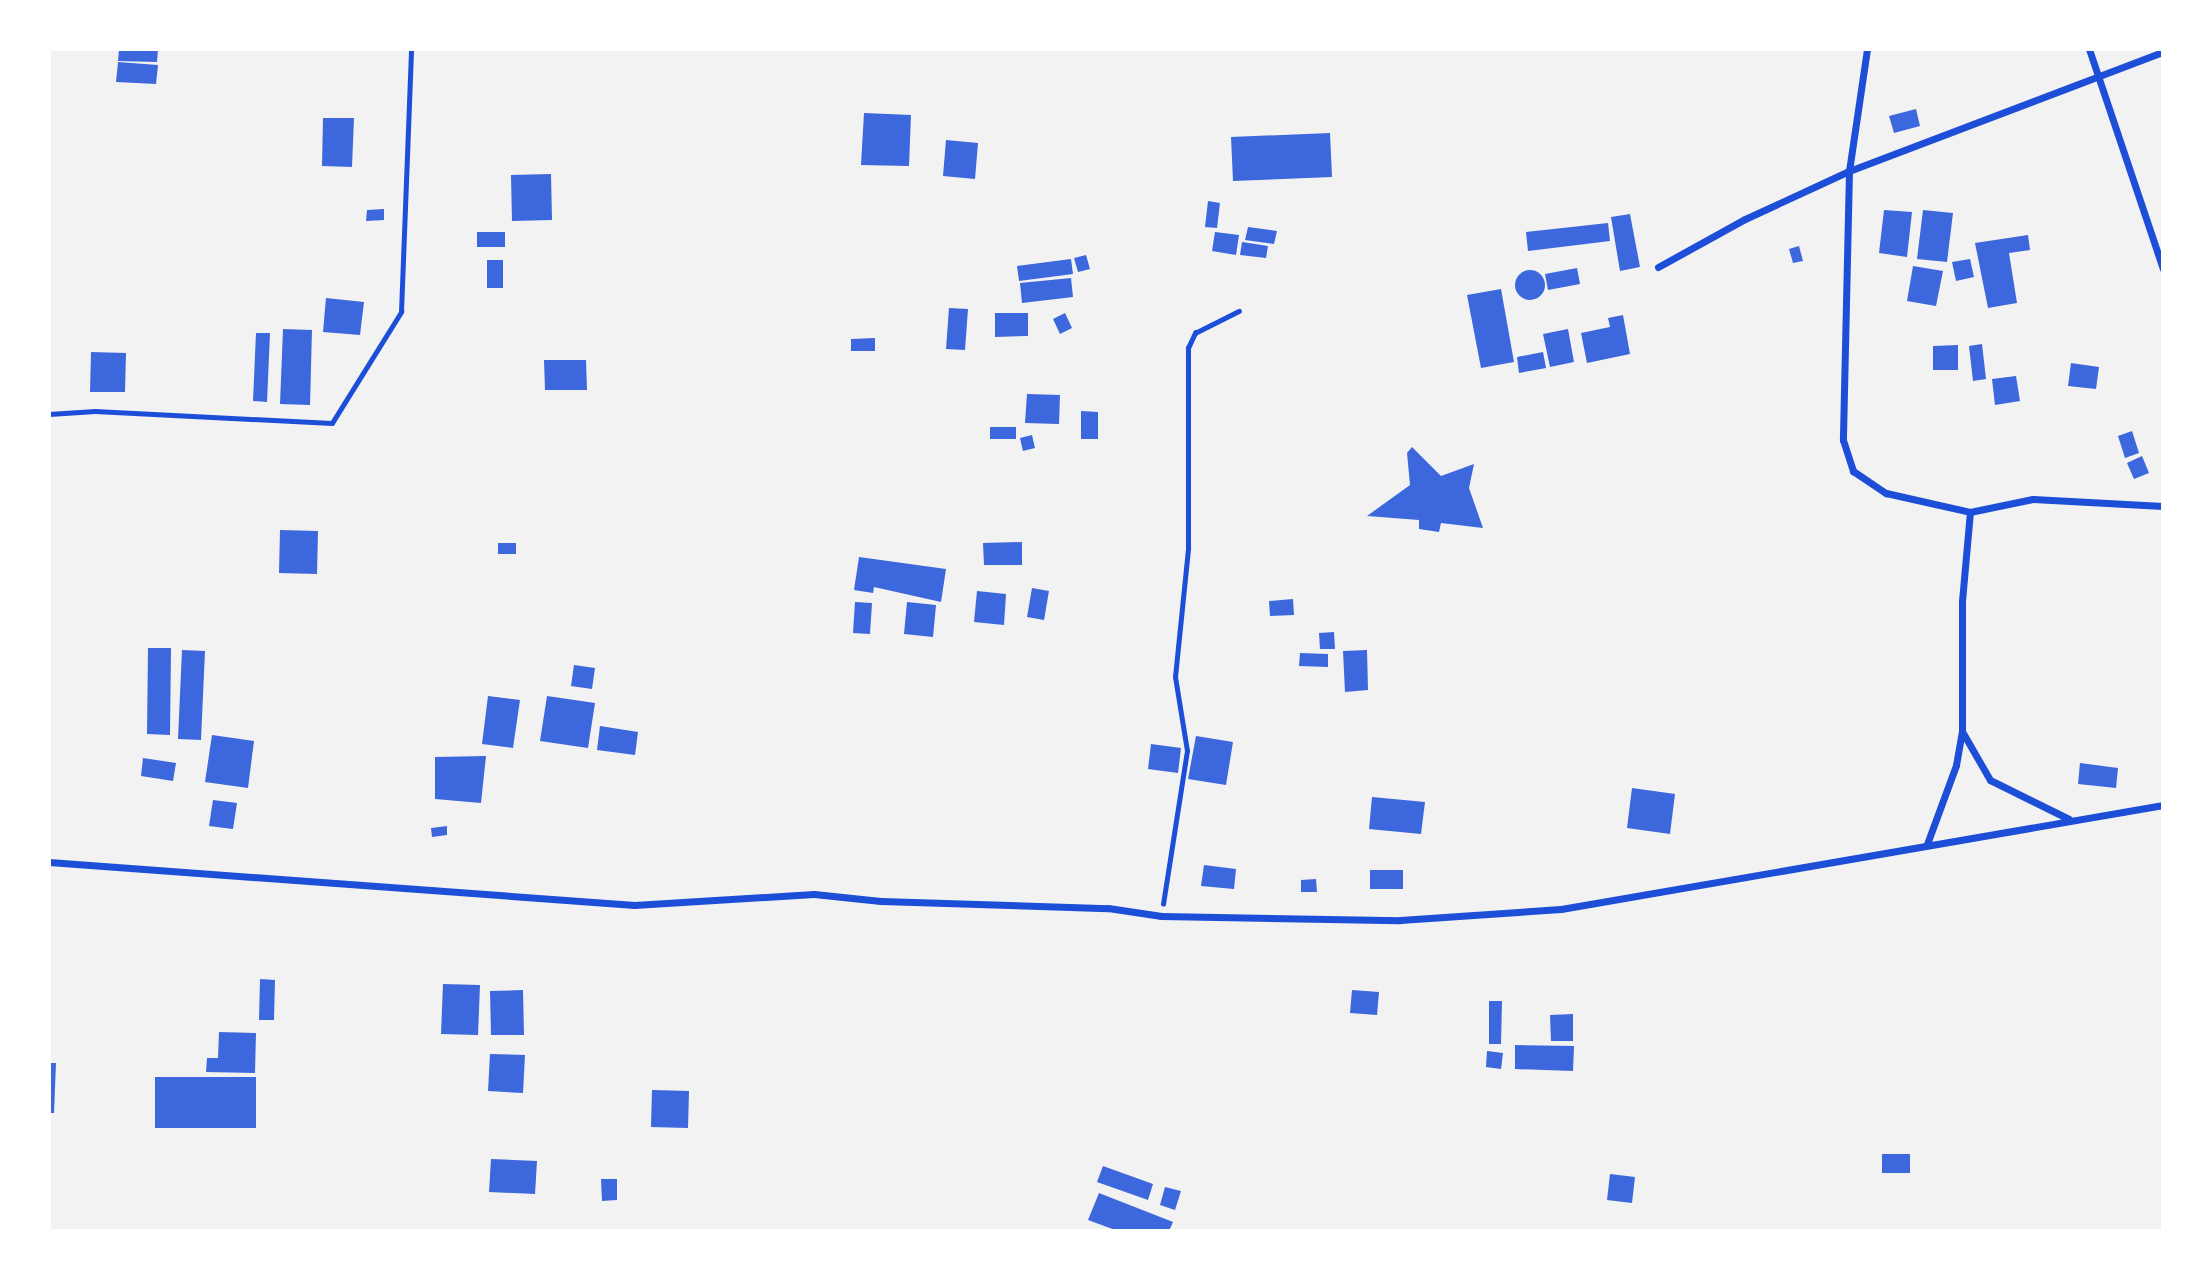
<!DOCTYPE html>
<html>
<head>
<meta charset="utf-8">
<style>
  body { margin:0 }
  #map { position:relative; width:2212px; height:1280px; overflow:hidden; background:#f2f2f2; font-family:"Roboto Condensed",sans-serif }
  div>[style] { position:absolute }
  .building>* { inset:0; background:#3d67dc }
  .round { border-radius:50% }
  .path>* { height:4.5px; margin:-2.25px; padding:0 2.25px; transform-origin:2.25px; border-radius:2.25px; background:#1d4ed8 }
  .minor>* { height:7px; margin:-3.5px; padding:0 3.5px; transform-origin:3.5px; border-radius:3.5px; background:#1d4ed8 }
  span { translate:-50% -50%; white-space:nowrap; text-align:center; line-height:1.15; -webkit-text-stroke:5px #fff; paint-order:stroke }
  .frame { position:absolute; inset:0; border:51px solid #fff; pointer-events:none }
</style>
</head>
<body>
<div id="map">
  <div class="building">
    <div style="clip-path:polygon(119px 49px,158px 49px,157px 62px,118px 61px)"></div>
    <div style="clip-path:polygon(118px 62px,158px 65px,156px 84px,116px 82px)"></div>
    <div style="clip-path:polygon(1916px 109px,1920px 126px,1894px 133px,1889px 116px)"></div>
    <div style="clip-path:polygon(864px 113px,911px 115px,909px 166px,861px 165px)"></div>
    <div style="clip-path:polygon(323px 118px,354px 118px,352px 167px,322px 166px)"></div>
    <div style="clip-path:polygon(1330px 133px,1332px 177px,1233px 181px,1231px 137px)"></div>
    <div style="clip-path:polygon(946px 140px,978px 143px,975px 179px,943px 176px)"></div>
    <div style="clip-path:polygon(551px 174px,552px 220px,512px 221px,511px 175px)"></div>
    <div style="clip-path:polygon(1208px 201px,1220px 203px,1217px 228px,1205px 227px)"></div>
    <div style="clip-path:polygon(384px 209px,384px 220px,366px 221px,367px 210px)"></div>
    <div style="clip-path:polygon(1884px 210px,1912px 212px,1907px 257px,1879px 253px)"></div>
    <div style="clip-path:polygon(1923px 210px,1953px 213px,1947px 262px,1917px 259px)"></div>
    <div style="clip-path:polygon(1630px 214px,1640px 267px,1620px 271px,1611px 217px)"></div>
    <div style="clip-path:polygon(1608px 223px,1610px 241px,1528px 251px,1526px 232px)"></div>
    <div style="clip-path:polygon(1248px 227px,1277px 231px,1274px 244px,1245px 240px)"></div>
    <div style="clip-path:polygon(477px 232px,505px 232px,505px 247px,477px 247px)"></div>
    <div style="clip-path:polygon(1215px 232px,1239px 235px,1236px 255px,1212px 251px)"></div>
    <div style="clip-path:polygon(2028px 235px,2030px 250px,2009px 253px,2017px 303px,1988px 308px,1975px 243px)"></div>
    <div style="clip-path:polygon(1242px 242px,1268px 246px,1266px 258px,1240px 255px)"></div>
    <div style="clip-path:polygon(1799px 246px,1803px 261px,1793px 263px,1789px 249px)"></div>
    <div style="clip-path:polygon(1086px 255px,1090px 269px,1078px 272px,1074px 258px)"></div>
    <div style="clip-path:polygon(1071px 259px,1073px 274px,1019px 281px,1017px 266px)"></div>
    <div style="clip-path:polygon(1970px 259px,1974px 277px,1956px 281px,1952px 262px)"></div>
    <div style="clip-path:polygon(487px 260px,503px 260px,503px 288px,487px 288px)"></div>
    <div style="clip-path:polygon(1913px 266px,1943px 271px,1936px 306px,1907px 301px)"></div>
    <div style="clip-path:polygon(1577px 268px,1580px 284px,1548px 290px,1545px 274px)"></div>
    <div class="round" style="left:1515px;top:270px;width:30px;height:30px"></div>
    <div style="clip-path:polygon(1071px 278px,1073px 297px,1022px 303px,1020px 283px)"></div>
    <div style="clip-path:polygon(1501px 289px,1514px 362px,1481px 368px,1467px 295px)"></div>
    <div style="clip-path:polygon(326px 298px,364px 302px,360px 335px,323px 332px)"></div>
    <div style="clip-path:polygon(949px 308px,968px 309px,965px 350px,946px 349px)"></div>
    <div style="clip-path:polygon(995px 313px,1028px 313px,1028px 336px,995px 337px)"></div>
    <div style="clip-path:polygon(1065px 313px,1072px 328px,1060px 334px,1053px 319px)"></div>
    <div style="clip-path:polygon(1623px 315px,1630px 354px,1587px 363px,1581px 333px,1610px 327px,1608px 318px)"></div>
    <div style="clip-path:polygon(283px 329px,312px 330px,310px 405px,280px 404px)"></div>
    <div style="clip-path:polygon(1568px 329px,1574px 362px,1550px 367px,1543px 334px)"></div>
    <div style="clip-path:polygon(256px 333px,270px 333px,267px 402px,253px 401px)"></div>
    <div style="clip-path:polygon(875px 338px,875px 351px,851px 351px,851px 339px)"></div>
    <div style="clip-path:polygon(1982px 344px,1986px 379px,1973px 381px,1969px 346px)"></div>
    <div style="clip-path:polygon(1958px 345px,1958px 370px,1933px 370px,1933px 346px)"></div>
    <div style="clip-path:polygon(91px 352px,126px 353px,125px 392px,90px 392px)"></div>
    <div style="clip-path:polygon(1543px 352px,1546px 368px,1519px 373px,1517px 357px)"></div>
    <div style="clip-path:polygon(544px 360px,586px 360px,587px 390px,545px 390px)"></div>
    <div style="clip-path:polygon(2071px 363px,2099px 367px,2096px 389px,2068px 386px)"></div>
    <div style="clip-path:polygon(2016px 376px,2020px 401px,1995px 405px,1992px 379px)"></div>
    <div style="clip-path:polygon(1027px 394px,1060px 395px,1059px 424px,1025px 423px)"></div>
    <div style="clip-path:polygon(1081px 411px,1098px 412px,1098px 439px,1081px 439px)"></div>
    <div style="clip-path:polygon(990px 427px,1016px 427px,1016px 439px,990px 439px)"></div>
    <div style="clip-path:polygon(2132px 431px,2139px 453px,2125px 458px,2118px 436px)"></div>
    <div style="clip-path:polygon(1032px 435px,1035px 448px,1023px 451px,1020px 438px)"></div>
    <div style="clip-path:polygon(1412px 447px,1441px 476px,1474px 464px,1469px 488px,1483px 528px,1441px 523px,1439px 532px,1419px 529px,1419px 520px,1367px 516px,1410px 485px,1407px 453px)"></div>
    <div style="clip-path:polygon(2142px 456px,2149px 473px,2134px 479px,2127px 463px)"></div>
    <div style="clip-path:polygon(280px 530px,318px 531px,317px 574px,279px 573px)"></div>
    <div style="clip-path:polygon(1022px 542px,1022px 565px,984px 565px,983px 543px)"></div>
    <div style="clip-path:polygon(498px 543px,516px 543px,516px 554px,498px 554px)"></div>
    <div style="clip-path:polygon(859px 557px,946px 569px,941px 602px,874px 587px,873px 593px,854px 590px)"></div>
    <div style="clip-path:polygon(1032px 588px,1049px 591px,1044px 620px,1027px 617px)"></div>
    <div style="clip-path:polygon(977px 591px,1006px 594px,1004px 625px,974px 622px)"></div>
    <div style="clip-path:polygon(1293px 599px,1294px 615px,1270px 616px,1269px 601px)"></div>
    <div style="clip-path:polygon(855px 602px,872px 603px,870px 634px,853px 633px)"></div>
    <div style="clip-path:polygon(907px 602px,936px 605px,933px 637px,904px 634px)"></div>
    <div style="clip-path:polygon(1334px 632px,1335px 649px,1320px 649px,1319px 633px)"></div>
    <div style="clip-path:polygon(148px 648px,171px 648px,170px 735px,147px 734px)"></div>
    <div style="clip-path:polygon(182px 650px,205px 651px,201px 740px,178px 739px)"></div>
    <div style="clip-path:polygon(1367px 650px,1368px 690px,1345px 692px,1343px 651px)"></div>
    <div style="clip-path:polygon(1300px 653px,1328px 654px,1328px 667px,1299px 666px)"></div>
    <div style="clip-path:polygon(574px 665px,595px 668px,592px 689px,571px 686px)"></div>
    <div style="clip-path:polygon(488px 696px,520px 700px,513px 748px,482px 744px)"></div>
    <div style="clip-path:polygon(547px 696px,595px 703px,588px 748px,540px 741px)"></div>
    <div style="clip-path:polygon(600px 726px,638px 732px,635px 755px,597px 750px)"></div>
    <div style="clip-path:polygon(212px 735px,254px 741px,248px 788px,205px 782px)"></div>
    <div style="clip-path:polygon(1196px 736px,1233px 742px,1226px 785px,1188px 779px)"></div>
    <div style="clip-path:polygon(1151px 744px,1181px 748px,1178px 773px,1148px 769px)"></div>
    <div style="clip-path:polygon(486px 756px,481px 803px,435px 799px,435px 757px)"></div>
    <div style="clip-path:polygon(143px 758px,176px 763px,173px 781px,141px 776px)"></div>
    <div style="clip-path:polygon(2080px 763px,2118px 768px,2116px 788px,2078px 784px)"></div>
    <div style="clip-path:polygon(1632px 788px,1675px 794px,1670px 834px,1627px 828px)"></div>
    <div style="clip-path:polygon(1372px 797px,1425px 802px,1421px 834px,1369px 829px)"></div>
    <div style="clip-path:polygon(213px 800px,237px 803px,233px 829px,209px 826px)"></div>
    <div style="clip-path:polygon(447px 826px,447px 835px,432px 837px,431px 828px)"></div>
    <div style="clip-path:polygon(1204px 865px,1236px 869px,1234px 889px,1201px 886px)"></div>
    <div style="clip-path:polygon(1370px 870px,1403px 870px,1403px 889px,1370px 889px)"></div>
    <div style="clip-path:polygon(1316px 879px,1317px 892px,1301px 892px,1301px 880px)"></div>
    <div style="clip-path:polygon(260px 979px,275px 980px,274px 1020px,259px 1020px)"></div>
    <div style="clip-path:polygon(443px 984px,480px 985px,478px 1035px,441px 1034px)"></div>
    <div style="clip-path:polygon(523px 990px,524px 1035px,491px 1035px,490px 991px)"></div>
    <div style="clip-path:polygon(1352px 990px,1379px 992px,1377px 1015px,1350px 1013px)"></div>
    <div style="clip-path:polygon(1489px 1001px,1502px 1001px,1501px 1044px,1489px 1044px)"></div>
    <div style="clip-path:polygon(1573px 1014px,1573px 1041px,1551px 1041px,1550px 1015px)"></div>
    <div style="clip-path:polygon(219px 1032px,256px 1033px,255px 1073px,206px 1072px,207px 1058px,218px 1058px)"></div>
    <div style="clip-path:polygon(1515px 1045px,1574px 1046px,1573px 1071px,1515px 1069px)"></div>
    <div style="clip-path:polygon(1487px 1051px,1503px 1053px,1501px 1069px,1486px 1067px)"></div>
    <div style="clip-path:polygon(490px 1054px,525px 1055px,523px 1093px,488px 1091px)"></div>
    <div style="clip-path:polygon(49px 1063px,56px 1063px,54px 1113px,49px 1113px)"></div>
    <div style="clip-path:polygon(155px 1077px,256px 1077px,256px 1128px,155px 1128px)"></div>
    <div style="clip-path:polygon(652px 1090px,689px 1091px,688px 1128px,651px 1127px)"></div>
    <div style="clip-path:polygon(1882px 1154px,1910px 1154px,1910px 1173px,1882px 1173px)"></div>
    <div style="clip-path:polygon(491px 1159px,537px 1161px,535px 1194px,489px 1192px)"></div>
    <div style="clip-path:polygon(1103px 1166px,1153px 1184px,1148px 1200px,1097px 1182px)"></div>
    <div style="clip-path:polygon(1610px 1174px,1635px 1177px,1632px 1203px,1607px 1200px)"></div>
    <div style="clip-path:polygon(601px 1179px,617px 1179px,617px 1200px,602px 1201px)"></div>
    <div style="clip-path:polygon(1165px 1187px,1181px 1191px,1175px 1210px,1160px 1205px)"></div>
    <div style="clip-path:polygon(1099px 1193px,1173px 1222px,1169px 1231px,1118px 1231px,1088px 1220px)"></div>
  </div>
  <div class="path">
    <div style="left:49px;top:414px;width:46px;rotate:-3.7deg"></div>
    <div style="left:95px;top:411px;width:237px;rotate:2.9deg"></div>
    <div style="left:332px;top:423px;width:131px;rotate:-58.1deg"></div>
    <div style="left:401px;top:312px;width:263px;rotate:-87.8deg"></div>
    <div style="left:1163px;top:904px;width:155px;rotate:-81.1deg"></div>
    <div style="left:1187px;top:751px;width:75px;rotate:-99.2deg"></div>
    <div style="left:1175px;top:677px;width:130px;rotate:-84.2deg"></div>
    <div style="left:1188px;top:548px;width:200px;rotate:-90deg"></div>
    <div style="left:1188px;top:348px;width:17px;rotate:-65deg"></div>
    <div style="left:1195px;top:333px;width:49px;rotate:-26.6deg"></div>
  </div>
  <div class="minor">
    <div style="left:1867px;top:49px;width:123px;rotate:98.4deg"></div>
    <div style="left:1849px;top:171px;width:269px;rotate:91.3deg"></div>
    <div style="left:1843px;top:440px;width:33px;rotate:72deg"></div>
    <div style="left:1853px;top:471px;width:40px;rotate:34deg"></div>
    <div style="left:1886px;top:493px;width:86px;rotate:12.7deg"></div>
    <div style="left:1970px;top:512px;width:64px;rotate:-11.7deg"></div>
    <div style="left:2033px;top:499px;width:130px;rotate:3.1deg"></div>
    <div style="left:2089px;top:49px;width:232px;rotate:71.4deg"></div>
    <div style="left:1658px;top:267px;width:99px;rotate:-28.9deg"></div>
    <div style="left:1745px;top:219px;width:115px;rotate:-24.8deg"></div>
    <div style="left:1849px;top:171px;width:336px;rotate:-20.8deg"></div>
    <div style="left:1963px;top:733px;width:54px;rotate:60.1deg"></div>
    <div style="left:1990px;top:780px;width:88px;rotate:26.3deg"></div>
    <div style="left:1927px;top:844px;width:84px;rotate:-69.8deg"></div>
    <div style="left:1956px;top:765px;width:34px;rotate:-80deg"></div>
    <div style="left:1962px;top:732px;width:131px;rotate:-90deg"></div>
    <div style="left:1962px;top:601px;width:89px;rotate:-84.9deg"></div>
    <div style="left:49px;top:862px;width:587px;rotate:4.2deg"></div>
    <div style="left:634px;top:905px;width:180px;rotate:-3.5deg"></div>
    <div style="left:814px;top:894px;width:67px;rotate:6deg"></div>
    <div style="left:881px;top:901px;width:227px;rotate:1.8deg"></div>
    <div style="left:1108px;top:908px;width:54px;rotate:8.6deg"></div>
    <div style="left:1161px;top:916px;width:239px;rotate:1deg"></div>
    <div style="left:1400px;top:920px;width:161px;rotate:-3.9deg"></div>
    <div style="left:1561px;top:909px;width:611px;rotate:-9.8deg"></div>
  </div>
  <div class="frame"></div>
</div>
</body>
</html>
